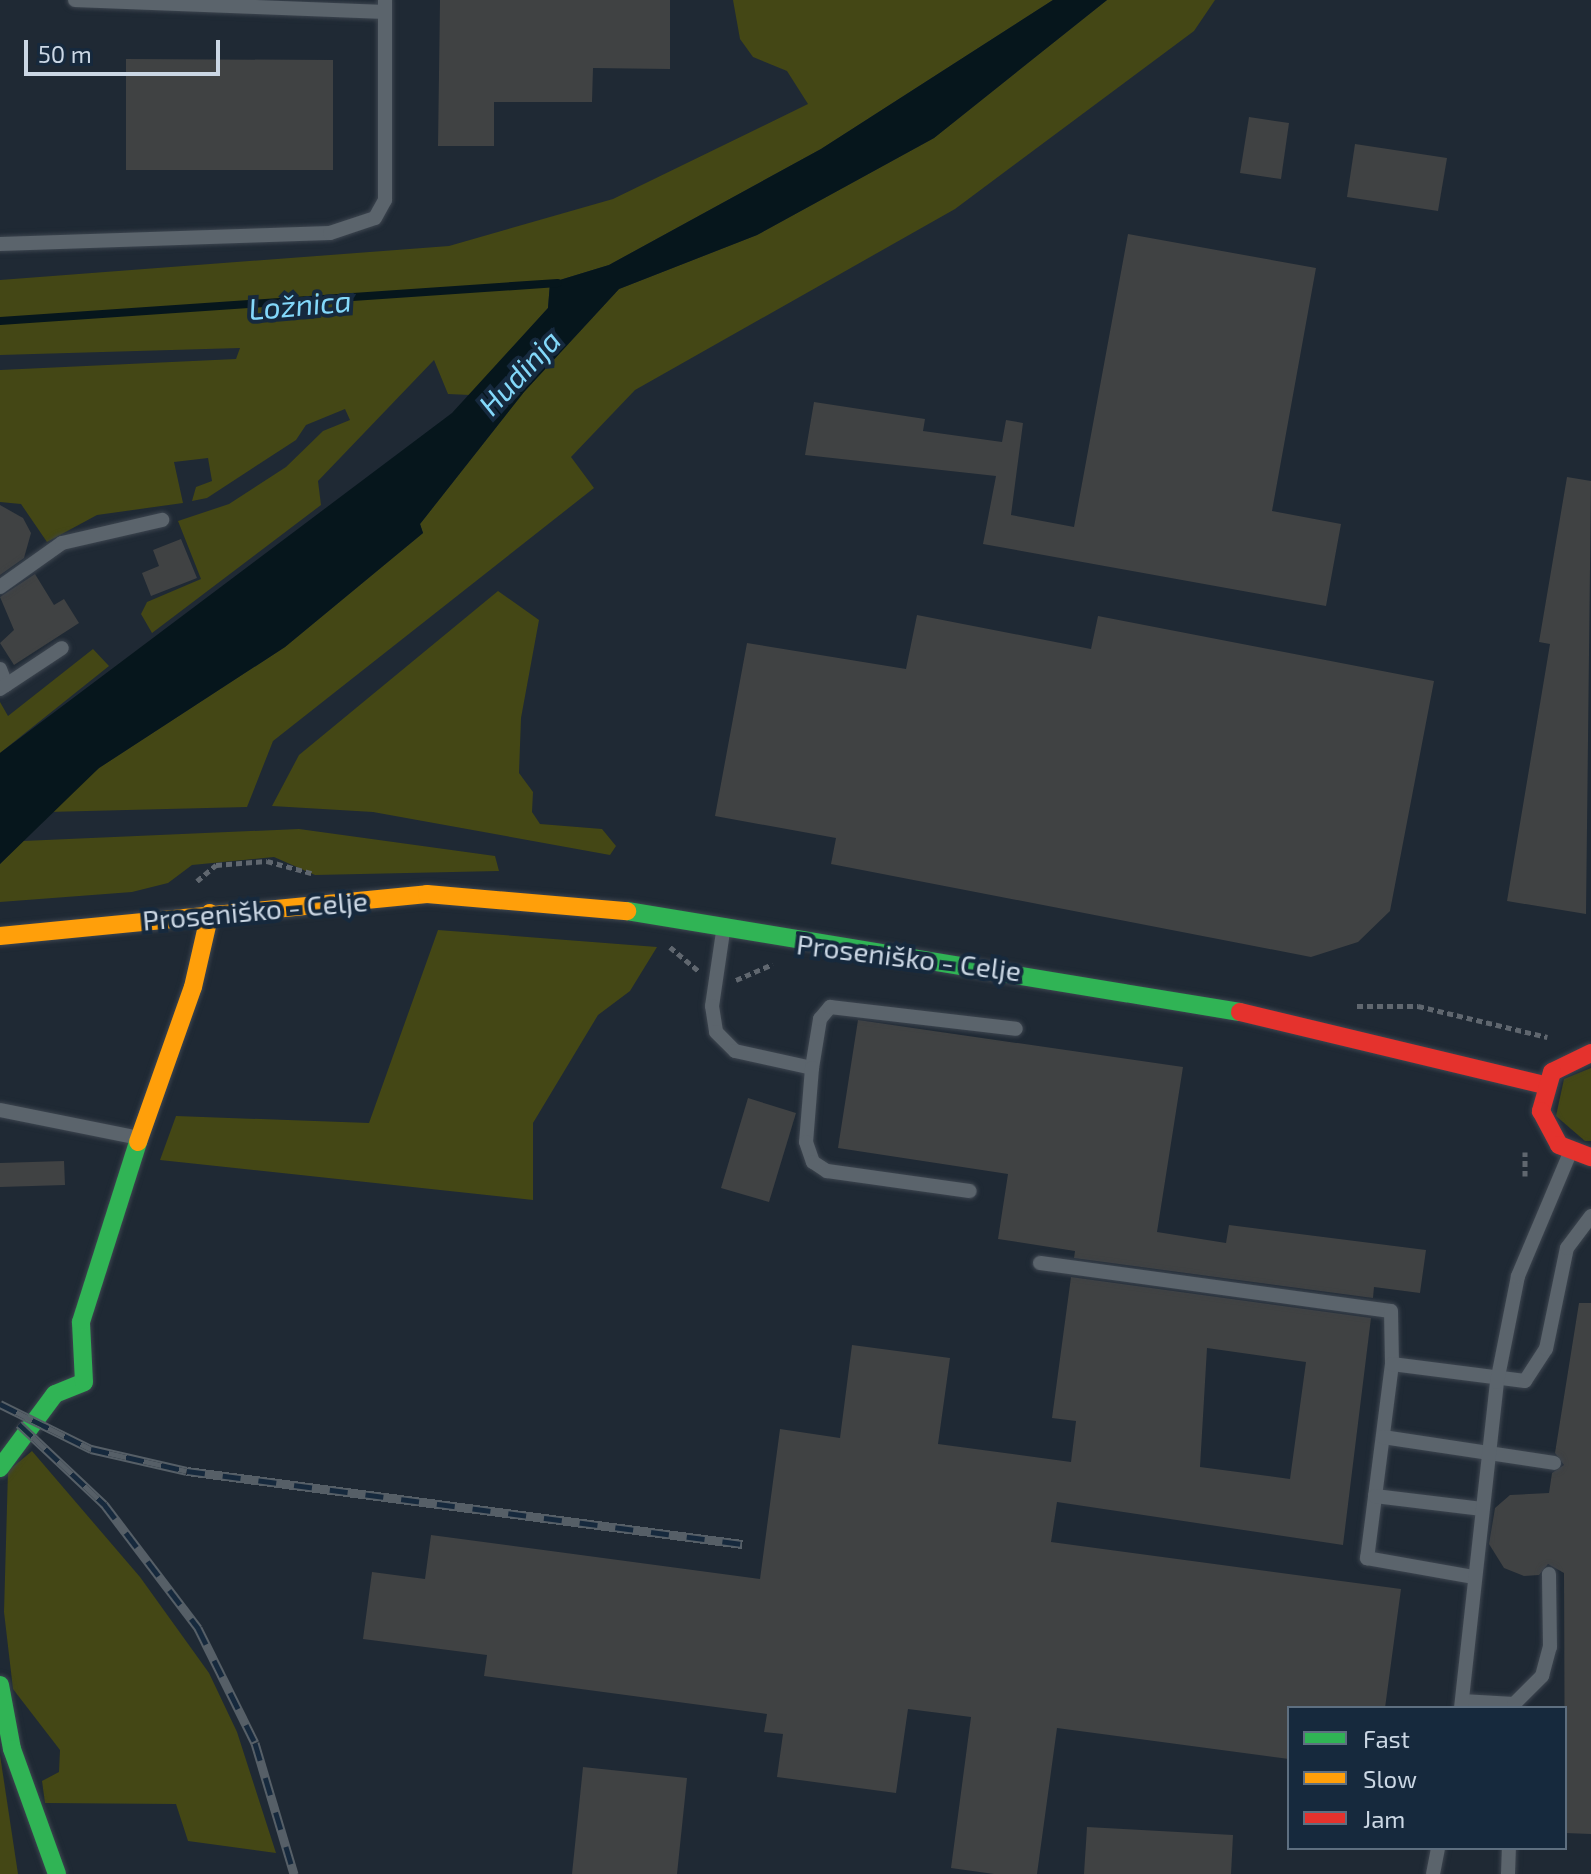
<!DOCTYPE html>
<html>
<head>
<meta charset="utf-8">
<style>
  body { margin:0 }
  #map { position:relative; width:1591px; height:1874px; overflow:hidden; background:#1f2934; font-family:"Exo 2",sans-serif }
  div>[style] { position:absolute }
  .green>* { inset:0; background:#444715 }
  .water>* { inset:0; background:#06161c }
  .stream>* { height:8px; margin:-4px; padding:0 4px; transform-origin:4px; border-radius:4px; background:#06161c }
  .building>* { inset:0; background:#404243 }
  .path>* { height:5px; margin-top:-2.5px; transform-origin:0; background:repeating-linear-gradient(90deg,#60676f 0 6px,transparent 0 10px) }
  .roads { filter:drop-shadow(0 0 2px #3d454f) drop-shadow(0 0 2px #3d454f) }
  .lane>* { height:14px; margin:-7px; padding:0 7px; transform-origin:7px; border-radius:7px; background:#5b646c }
  .fast>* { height:18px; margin:-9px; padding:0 9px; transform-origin:9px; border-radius:9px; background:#30b455 }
  .slow>* { height:18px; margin:-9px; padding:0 9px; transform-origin:9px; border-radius:9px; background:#ff9f0a }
  .jam>* { height:18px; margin:-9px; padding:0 9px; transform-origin:9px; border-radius:9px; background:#e5322d }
  .rail>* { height:9px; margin-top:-4.5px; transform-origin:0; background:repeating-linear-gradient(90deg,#16293d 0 18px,#565f67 0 36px); box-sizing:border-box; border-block:2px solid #565f67 }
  span { translate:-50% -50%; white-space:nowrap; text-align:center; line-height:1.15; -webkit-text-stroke:8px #16293d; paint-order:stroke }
  .street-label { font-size:28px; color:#cbd7e4 }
  .water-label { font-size:30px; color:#83d8fa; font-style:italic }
  .legend { position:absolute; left:1287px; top:1706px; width:280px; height:144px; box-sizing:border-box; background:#16293d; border:2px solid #5e6f80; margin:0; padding:10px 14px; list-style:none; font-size:24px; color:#cbd7e4 }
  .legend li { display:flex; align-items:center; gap:16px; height:40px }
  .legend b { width:40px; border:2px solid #5e6f80 }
  .scale { position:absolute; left:24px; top:40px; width:196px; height:36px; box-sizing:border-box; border:4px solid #cbd7e4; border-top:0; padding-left:10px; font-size:24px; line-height:28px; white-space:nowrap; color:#cbd7e4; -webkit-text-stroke:6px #16293d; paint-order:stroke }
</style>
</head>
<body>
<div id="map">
  <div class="green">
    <div style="clip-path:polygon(733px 0,1053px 0,821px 149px,609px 265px,550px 283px,548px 308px,470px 395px,448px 394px,434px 360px,318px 481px,321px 505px,152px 633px,141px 614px,147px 602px,201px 579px,178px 521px,229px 504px,286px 467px,323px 431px,350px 420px,345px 409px,306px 425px,296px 440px,207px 498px,192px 501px,196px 487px,212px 481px,208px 458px,174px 462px,183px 503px,97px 515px,47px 542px,21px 504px,0 502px,0 370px,236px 359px,240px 348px,0 355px,0 280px,449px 246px,613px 199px,808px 104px,787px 71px,753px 57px,740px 39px)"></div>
    <div style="clip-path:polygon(1107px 0,1215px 0,1194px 31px,955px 209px,635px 390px,571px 457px,594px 488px,273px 741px,247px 807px,47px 812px,99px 768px,285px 647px,423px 533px,420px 524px,524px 392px,619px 289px,757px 235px,934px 138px)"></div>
    <div style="clip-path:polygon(498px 591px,539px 620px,521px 718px,519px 773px,533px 792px,532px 812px,540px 824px,602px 829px,616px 846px,610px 855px,373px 812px,272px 806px,299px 755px)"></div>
    <div style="clip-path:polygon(93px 649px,109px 666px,0 753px,0 702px,8px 716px)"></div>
    <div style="clip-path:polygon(299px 829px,495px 856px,499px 871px,315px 875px,274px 857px,192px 865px,168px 883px,132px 892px,0 902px,0 864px,23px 841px)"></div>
    <div style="clip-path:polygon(438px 930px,657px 947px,630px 991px,598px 1015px,533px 1123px,533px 1200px,160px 1160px,176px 1116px,369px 1123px)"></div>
    <div style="clip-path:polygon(1591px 1068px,1591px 1141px,1585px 1141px,1556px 1116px,1564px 1079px)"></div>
    <div style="clip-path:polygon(32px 1451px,140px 1577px,209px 1673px,237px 1732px,276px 1853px,188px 1841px,176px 1804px,45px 1803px,42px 1781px,59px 1772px,60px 1750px,13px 1689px,4px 1612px,8px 1471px)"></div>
    <div style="clip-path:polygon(0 1755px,18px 1874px,0 1874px)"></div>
  </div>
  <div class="water">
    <div style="clip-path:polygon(1053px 0,1107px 0,934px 138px,757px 235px,619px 289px,524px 392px,420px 524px,423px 533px,285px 647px,99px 768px,0 864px,0 753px,452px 413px,548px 308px,550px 283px,609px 265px,821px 149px)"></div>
  </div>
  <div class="stream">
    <div style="left:0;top:321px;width:559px;rotate:-3.9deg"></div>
  </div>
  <div class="building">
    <div style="clip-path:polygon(440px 0,670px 0,670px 69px,593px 68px,592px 102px,494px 102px,494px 146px,438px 146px)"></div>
    <div style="clip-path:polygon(126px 59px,333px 60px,333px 170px,126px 170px)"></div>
    <div style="clip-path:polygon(1249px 117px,1289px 123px,1281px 179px,1240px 173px)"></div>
    <div style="clip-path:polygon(1355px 144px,1447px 158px,1438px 211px,1347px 197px)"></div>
    <div style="clip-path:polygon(1128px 234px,1316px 268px,1272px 511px,1341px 524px,1326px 606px,983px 544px,996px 476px,805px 455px,814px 402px,925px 419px,923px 431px,1002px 442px,1006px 420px,1023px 423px,1011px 515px,1074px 527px)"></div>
    <div style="clip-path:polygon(1567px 477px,1591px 481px,1586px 914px,1507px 901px,1550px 644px,1539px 642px)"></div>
    <div style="clip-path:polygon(0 505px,23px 518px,31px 533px,24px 558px,0 575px)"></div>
    <div style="clip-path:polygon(181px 539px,197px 578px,151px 596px,142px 573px,159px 566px,153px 550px)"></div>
    <div style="clip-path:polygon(35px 574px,54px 605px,64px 599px,79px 623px,14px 665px,0 643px,14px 630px,0 597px)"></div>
    <div style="clip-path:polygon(917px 615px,1091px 649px,1098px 616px,1434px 681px,1390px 911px,1358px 942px,1311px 957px,831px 864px,836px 838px,715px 816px,747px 643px,906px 669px)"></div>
    <div style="clip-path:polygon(858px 1020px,1183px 1067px,1157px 1232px,1226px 1243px,1229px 1225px,1426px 1250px,1420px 1293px,1374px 1287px,1373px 1298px,1074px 1258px,1075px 1251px,998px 1239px,1008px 1174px,838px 1148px)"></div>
    <div style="clip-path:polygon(748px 1098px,796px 1113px,769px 1202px,721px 1188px)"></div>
    <div style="clip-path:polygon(64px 1161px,65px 1185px,0 1187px,0 1163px)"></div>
    <div style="clip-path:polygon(evenodd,1071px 1277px,1371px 1318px,1343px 1545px,1057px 1502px,1051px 1542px,1401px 1589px,1385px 1708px,1289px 1708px,1289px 1759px,1057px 1728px,1037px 1874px,994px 1874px,951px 1868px,971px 1717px,908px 1709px,896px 1793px,777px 1777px,783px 1734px,764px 1732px,767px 1714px,484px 1676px,487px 1655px,363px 1639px,372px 1572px,425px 1579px,431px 1535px,760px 1579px,780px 1429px,840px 1438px,852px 1345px,950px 1358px,938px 1444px,1071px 1462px,1076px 1421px,1052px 1418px,1071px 1277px,1207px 1348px,1306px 1362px,1290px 1479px,1200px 1467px,1207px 1348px)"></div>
    <div style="clip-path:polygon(1579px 1303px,1591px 1303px,1591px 1834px,1565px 1833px,1564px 1573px,1548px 1564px,1539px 1575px,1524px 1576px,1504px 1568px,1489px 1544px,1495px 1508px,1510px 1495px,1549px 1493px,1552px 1473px,1564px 1465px,1555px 1453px)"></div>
    <div style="clip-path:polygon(583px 1767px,687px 1778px,677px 1874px,572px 1874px)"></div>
    <div style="clip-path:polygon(1087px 1827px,1233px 1835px,1231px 1874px,1084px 1874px)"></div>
  </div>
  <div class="path">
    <div style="left:197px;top:881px;width:25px;rotate:-40deg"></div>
    <div style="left:216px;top:865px;width:51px;rotate:-4.5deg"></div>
    <div style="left:267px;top:861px;width:46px;rotate:15.3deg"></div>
    <div style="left:670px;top:947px;width:38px;rotate:40deg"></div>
    <div style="left:736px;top:980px;width:40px;rotate:-23.4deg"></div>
    <div style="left:1357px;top:1006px;width:61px"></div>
    <div style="left:1418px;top:1006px;width:133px;rotate:13.5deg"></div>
    <div style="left:1525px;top:1176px;width:24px;rotate:-90deg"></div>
  </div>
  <div class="roads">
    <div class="lane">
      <div style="left:75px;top:0;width:310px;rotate:2.2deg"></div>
      <div style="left:0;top:244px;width:330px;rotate:-1.9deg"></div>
      <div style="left:330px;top:233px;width:47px;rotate:-18.4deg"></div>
      <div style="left:375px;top:218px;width:21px;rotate:-61deg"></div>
      <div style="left:385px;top:200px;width:200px;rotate:-90deg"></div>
      <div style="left:0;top:587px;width:76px;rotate:-35.4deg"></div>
      <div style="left:62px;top:543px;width:103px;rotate:-13deg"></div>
      <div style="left:0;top:669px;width:17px;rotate:69deg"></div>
      <div style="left:0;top:689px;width:74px;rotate:-33.5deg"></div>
      <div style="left:724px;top:925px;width:82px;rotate:98.4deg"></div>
      <div style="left:712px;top:1006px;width:26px;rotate:81deg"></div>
      <div style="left:716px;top:1032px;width:27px;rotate:45deg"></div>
      <div style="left:735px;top:1051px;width:79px;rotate:12.4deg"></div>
      <div style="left:812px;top:1068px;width:50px;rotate:-80.7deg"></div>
      <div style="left:820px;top:1019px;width:16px;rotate:-50deg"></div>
      <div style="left:830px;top:1007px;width:187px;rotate:6.7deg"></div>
      <div style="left:812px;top:1068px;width:74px;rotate:94.6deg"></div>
      <div style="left:806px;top:1142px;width:21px;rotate:71deg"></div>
      <div style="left:813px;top:1162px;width:17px;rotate:33deg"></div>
      <div style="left:827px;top:1171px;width:144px;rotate:8deg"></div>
      <div style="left:0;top:1110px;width:142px;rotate:11.4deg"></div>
      <div style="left:1040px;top:1263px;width:354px;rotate:7.8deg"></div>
      <div style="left:1391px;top:1311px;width:53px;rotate:88.9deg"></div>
      <div style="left:1392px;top:1364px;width:196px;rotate:97.3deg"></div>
      <div style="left:1367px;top:1558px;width:109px;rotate:10.1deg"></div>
      <div style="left:1392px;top:1364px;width:134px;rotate:7.3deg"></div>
      <div style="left:1525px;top:1381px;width:38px;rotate:-57deg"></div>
      <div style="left:1546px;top:1349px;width:103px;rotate:-78.3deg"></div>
      <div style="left:1567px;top:1248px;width:40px;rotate:-53deg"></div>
      <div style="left:1383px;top:1437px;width:173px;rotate:8.6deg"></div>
      <div style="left:1375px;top:1496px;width:108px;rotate:6.9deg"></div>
      <div style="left:1462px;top:1701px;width:52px;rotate:3.3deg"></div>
      <div style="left:1514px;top:1704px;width:40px;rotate:-45deg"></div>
      <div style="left:1542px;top:1676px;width:30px;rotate:-75deg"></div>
      <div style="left:1550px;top:1647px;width:73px;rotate:-90.8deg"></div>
      <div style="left:1461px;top:1708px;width:328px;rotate:-83.7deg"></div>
      <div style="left:1497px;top:1382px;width:108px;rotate:-78.8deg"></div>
      <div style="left:1518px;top:1276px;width:134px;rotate:-67.1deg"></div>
      <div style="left:1433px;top:1874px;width:26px;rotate:-79deg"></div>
      <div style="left:1508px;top:1874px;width:26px;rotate:-88deg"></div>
    </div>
    <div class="fast">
      <div style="left:627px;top:911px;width:621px;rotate:9.36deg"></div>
      <div style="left:0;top:1468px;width:92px;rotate:-53.4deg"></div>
      <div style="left:55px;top:1394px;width:31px;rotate:-22deg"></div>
      <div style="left:84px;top:1382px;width:60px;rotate:-92.9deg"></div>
      <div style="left:81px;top:1322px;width:189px;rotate:-72.4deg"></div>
      <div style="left:0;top:1685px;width:65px;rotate:79.4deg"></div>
      <div style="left:12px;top:1749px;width:133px;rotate:70.2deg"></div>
    </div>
    <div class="slow">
      <div style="left:0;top:936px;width:429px;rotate:-5.6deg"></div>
      <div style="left:427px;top:894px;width:201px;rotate:4.9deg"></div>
      <div style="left:138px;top:1142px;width:164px;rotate:-70.5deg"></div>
      <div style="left:193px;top:987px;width:76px;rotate:-77.1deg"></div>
    </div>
    <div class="jam">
      <div style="left:1240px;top:1012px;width:314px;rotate:13.5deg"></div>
      <div style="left:1591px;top:1053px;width:43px;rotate:154deg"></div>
      <div style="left:1552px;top:1072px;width:41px;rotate:105.8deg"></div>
      <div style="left:1541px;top:1111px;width:38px;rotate:62deg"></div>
      <div style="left:1559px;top:1145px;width:34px;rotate:21deg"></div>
    </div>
  </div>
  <div class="rail">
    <div style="left:0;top:1404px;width:102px;rotate:26.3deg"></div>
    <div style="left:91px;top:1449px;width:98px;rotate:12.9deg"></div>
    <div style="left:187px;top:1471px;width:560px;rotate:7.49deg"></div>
    <div style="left:19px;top:1424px;width:117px;rotate:43.3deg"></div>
    <div style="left:104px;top:1504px;width:156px;rotate:52.8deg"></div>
    <div style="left:198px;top:1628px;width:128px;rotate:63.6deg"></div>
    <div style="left:255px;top:1743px;width:137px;rotate:73.4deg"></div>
  </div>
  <div class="street-label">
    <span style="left:255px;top:910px;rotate:-5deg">Proseniško - Celje</span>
    <span style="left:909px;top:957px;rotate:7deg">Proseniško - Celje</span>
  </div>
  <div class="water-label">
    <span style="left:300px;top:304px;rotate:-5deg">Ložnica</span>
    <span style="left:519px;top:372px;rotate:-47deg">Hudinja</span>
  </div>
  <ul class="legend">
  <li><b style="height:10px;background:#30b455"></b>Fast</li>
  <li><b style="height:10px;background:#ff9f0a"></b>Slow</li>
  <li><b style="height:10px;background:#e5322d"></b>Jam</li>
  </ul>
  <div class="scale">50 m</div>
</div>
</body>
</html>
